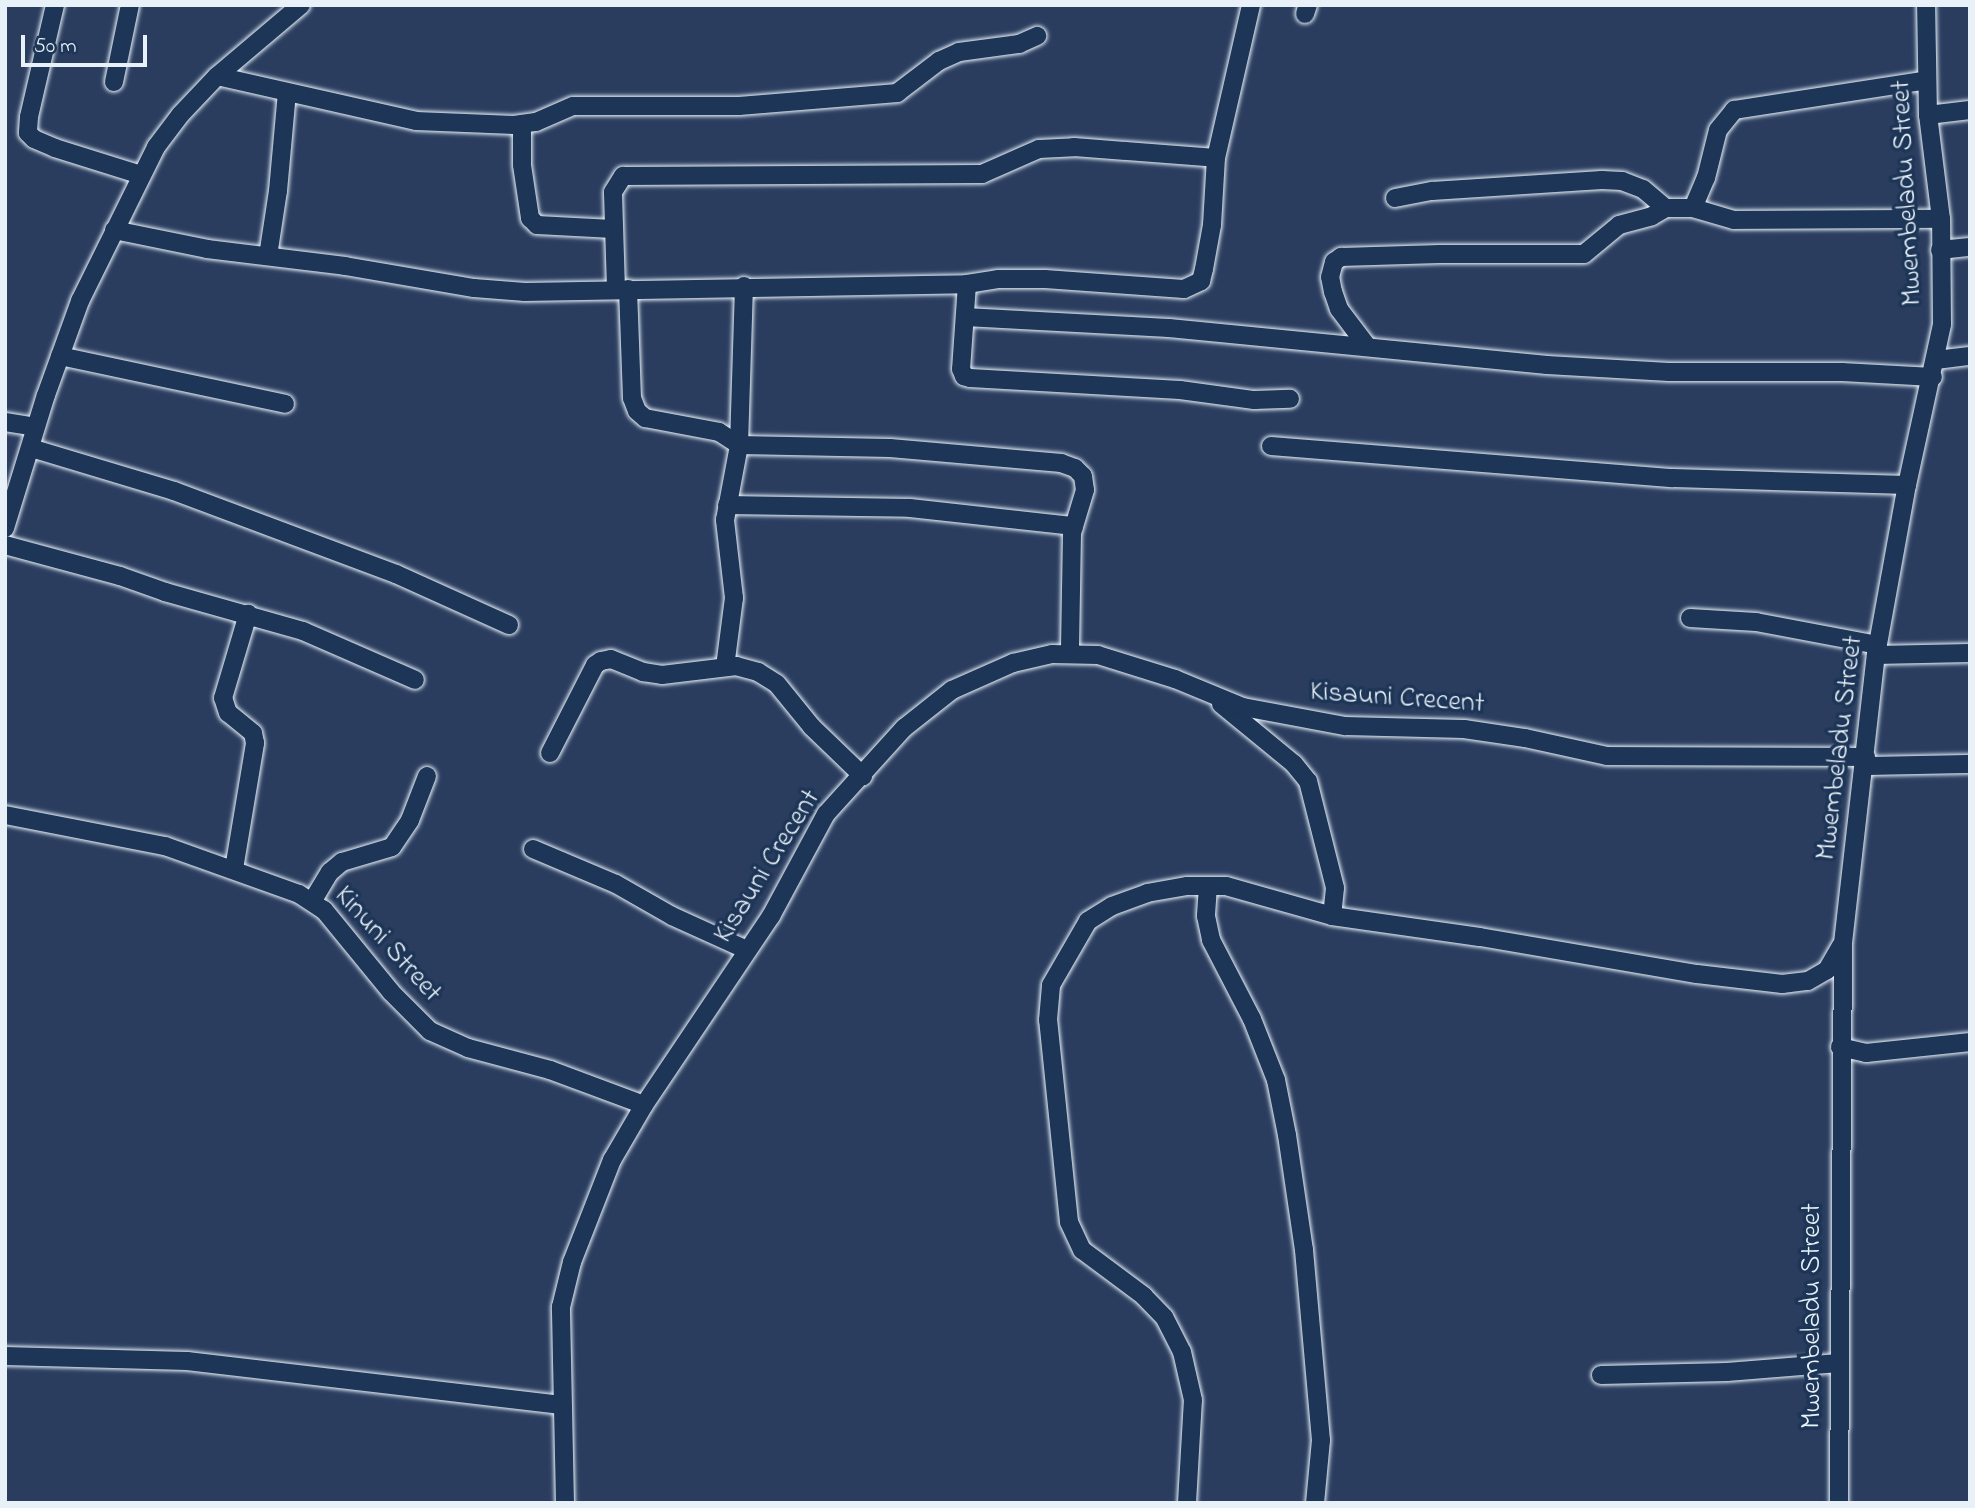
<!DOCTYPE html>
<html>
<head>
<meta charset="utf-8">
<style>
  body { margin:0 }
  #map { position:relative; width:1975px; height:1508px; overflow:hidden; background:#2a3d5f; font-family:"Indie Flower",sans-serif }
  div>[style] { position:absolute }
  .roads { filter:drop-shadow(0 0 2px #e8f1f8) drop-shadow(0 0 2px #e8f1f8) }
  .minor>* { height:18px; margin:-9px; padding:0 9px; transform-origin:9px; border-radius:9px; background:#1d3557 }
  span { translate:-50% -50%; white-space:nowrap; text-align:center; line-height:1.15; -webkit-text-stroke:7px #1d3557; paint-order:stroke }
  .street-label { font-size:28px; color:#e8f1f8 }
  .frame { position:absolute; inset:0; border:7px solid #e8f1f8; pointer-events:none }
  .scale { position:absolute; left:21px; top:35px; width:126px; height:32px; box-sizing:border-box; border:4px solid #e8f1f8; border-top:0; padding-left:9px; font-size:21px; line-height:24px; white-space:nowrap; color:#e8f1f8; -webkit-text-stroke:5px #1d3557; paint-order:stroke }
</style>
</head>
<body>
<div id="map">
  <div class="roads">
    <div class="minor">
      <div style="left:55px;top:5px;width:115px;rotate:103.1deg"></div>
      <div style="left:29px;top:117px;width:16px;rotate:94deg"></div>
      <div style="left:28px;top:133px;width:8px;rotate:45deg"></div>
      <div style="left:34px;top:139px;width:23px;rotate:23deg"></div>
      <div style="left:55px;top:148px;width:90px;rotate:17.4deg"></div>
      <div style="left:1305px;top:14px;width:9px;rotate:-72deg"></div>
      <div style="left:217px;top:76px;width:204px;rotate:12.7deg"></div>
      <div style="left:416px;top:121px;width:98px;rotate:2.3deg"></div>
      <div style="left:514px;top:125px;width:22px;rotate:-8deg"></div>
      <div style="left:536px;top:122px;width:40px;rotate:-23.4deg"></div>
      <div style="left:573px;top:106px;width:166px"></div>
      <div style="left:739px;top:106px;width:159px;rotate:-4.7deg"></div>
      <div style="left:897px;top:93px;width:53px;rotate:-37.3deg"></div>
      <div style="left:939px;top:61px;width:22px;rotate:-24deg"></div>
      <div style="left:959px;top:52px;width:61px;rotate:-7.6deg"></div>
      <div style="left:1019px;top:44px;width:20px;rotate:-24deg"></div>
      <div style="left:114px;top:82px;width:79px;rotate:-78.3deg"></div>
      <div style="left:1928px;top:115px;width:42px;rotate:-6.8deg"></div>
      <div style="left:522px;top:124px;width:41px;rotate:90deg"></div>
      <div style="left:522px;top:165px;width:54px;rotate:81.4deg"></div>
      <div style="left:530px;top:218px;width:10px;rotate:45deg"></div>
      <div style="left:537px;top:225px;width:76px;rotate:3deg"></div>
      <div style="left:1395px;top:198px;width:38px;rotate:-11deg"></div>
      <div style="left:1432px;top:191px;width:170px;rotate:-3.7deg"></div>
      <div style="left:1602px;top:180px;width:20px;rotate:3deg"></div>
      <div style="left:1622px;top:181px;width:22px;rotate:21deg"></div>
      <div style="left:1643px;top:189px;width:30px;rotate:40deg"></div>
      <div style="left:1693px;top:208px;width:33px;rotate:-67deg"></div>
      <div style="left:1706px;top:178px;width:49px;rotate:-76deg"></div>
      <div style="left:1718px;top:130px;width:26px;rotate:-51deg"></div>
      <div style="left:1734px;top:110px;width:195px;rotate:-8.8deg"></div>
      <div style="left:114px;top:230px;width:95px;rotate:11.5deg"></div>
      <div style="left:207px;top:249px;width:139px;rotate:7deg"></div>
      <div style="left:345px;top:266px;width:131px;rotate:9.7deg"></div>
      <div style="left:474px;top:288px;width:51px;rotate:4.5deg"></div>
      <div style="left:525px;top:292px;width:442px;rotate:-1deg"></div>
      <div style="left:967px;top:284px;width:31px;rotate:-9deg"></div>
      <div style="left:998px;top:279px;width:47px"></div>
      <div style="left:1045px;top:279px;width:139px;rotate:4.1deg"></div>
      <div style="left:1184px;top:289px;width:19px;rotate:-25deg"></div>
      <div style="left:1201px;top:281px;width:12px;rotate:-76deg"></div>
      <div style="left:1204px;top:269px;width:45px;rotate:-79.7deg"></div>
      <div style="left:1212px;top:225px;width:67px;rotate:-86.6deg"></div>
      <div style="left:1216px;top:158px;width:157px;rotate:-77.1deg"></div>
      <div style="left:1940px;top:250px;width:30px;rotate:-6deg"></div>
      <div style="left:268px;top:256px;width:66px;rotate:-81.3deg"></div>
      <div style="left:278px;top:191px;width:98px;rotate:-84.8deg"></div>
      <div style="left:967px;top:284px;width:85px;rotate:94deg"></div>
      <div style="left:961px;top:369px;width:8px;rotate:67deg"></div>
      <div style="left:964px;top:376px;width:6px;rotate:18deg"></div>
      <div style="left:970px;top:378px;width:210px;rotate:3.3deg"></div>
      <div style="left:1180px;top:390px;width:75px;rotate:7.7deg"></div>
      <div style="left:1254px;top:400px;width:36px;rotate:-2deg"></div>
      <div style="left:616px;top:289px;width:97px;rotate:-91.8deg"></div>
      <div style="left:613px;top:192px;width:19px;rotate:-58deg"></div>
      <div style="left:623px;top:176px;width:359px;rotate:-0.3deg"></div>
      <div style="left:982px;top:174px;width:62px;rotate:-23.7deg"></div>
      <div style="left:1039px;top:149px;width:35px;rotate:-3deg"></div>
      <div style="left:1074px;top:147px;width:142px;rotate:4.4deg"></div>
      <div style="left:628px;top:289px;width:109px;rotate:87.9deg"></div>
      <div style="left:632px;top:398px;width:14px;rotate:69deg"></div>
      <div style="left:637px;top:411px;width:11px;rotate:41deg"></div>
      <div style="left:645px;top:418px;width:75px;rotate:10.7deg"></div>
      <div style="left:719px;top:432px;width:24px;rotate:33deg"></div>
      <div style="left:739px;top:445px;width:151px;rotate:1.1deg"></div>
      <div style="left:890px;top:448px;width:172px;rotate:5deg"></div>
      <div style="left:1061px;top:463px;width:15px;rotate:20deg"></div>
      <div style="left:1075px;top:468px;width:11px;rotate:45deg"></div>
      <div style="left:1083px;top:476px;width:14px;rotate:82deg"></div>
      <div style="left:1085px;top:490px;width:45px;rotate:106.8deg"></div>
      <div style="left:1072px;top:533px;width:120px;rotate:91deg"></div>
      <div style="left:965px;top:317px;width:204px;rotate:3.1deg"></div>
      <div style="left:1169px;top:328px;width:380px;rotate:5.6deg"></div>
      <div style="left:1547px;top:365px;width:122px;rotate:3.3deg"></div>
      <div style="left:1669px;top:372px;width:173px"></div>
      <div style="left:1842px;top:372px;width:91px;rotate:3.1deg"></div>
      <div style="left:1367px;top:346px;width:46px;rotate:-127.1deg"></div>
      <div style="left:1339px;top:309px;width:18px;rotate:-109deg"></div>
      <div style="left:1333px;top:292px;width:15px;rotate:-101deg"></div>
      <div style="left:1330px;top:277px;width:16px;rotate:-75deg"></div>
      <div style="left:1334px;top:262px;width:9px;rotate:-36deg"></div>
      <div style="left:1341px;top:257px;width:99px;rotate:-1.7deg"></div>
      <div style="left:1440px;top:254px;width:144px"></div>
      <div style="left:1584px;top:254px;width:45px;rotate:-39.6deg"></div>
      <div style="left:1619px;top:225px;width:34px;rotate:-15deg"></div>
      <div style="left:1652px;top:216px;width:16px;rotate:-30deg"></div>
      <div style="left:1666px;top:208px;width:27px"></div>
      <div style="left:1693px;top:208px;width:43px;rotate:16.3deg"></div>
      <div style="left:1734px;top:220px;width:207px;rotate:-0.3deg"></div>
      <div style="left:60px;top:356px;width:230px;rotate:12deg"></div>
      <div style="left:1936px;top:360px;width:34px;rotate:-7deg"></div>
      <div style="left:5px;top:422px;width:31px;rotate:9deg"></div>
      <div style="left:1271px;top:446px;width:403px;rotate:4.6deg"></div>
      <div style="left:1673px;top:478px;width:234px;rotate:1.7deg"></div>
      <div style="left:31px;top:448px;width:149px;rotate:16.7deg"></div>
      <div style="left:174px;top:491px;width:237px;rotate:20.5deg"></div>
      <div style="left:396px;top:574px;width:124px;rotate:24.3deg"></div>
      <div style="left:727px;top:505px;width:183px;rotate:0.9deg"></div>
      <div style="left:910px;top:508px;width:165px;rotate:6.3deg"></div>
      <div style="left:5px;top:528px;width:139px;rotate:-72.9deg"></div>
      <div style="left:46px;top:395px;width:100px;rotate:-70.1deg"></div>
      <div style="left:80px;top:301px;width:172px;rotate:-63.7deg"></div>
      <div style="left:156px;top:147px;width:41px;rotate:-52.9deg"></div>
      <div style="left:181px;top:114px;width:52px;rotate:-46.5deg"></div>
      <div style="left:217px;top:76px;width:110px;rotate:-40.2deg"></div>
      <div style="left:5px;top:545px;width:119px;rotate:15.1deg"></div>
      <div style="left:120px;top:576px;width:48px;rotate:19.6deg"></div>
      <div style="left:165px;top:592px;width:143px;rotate:15.8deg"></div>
      <div style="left:303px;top:631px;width:122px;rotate:23.6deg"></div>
      <div style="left:1690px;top:618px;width:66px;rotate:3.5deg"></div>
      <div style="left:1756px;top:622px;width:124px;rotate:10.7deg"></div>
      <div style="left:1876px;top:655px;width:94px;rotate:-1.2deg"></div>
      <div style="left:725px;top:667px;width:70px;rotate:-82.6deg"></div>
      <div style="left:734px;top:598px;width:79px;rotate:-96.6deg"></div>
      <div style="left:725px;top:520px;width:76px;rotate:-79.4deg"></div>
      <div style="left:739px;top:445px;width:159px;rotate:-88.2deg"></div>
      <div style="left:1221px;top:704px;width:94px;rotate:39.4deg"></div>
      <div style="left:1294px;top:764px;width:22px;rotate:51deg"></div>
      <div style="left:1308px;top:781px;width:110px;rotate:75.8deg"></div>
      <div style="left:1335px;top:888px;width:28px;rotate:96deg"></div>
      <div style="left:550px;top:753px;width:99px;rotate:-62.9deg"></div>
      <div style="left:595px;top:665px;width:7px;rotate:-34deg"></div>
      <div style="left:601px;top:661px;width:10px;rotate:-11deg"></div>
      <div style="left:611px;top:659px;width:35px;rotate:22deg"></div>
      <div style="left:643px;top:672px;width:19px;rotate:9deg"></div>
      <div style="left:662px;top:675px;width:75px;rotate:-6.9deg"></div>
      <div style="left:736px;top:666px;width:23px;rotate:15deg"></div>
      <div style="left:758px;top:672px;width:22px;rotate:32deg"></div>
      <div style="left:777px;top:684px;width:55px;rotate:50.9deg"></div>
      <div style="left:812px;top:727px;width:71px;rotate:43.9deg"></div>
      <div style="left:1865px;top:766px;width:105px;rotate:-1.1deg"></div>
      <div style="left:5px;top:815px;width:163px;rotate:11deg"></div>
      <div style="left:165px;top:846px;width:142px;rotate:19.7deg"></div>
      <div style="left:299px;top:894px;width:30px;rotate:33deg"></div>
      <div style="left:324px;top:910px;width:106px;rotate:50.7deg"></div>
      <div style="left:391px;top:992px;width:55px;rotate:45deg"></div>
      <div style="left:430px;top:1031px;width:42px;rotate:24.1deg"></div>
      <div style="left:468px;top:1048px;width:85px;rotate:15deg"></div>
      <div style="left:550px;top:1070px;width:100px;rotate:20.4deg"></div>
      <div style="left:533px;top:849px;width:90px;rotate:22.9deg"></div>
      <div style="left:616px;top:884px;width:64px;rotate:29.7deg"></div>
      <div style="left:672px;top:916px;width:82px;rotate:24.4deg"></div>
      <div style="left:234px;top:869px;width:128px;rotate:-80.5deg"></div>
      <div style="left:255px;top:743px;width:10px;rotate:-101deg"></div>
      <div style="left:253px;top:733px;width:32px;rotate:-141deg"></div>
      <div style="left:228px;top:713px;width:16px;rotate:-108deg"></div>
      <div style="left:223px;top:698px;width:88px;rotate:-73.4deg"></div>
      <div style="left:1208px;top:886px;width:30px;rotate:94deg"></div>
      <div style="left:1206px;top:916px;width:25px;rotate:78deg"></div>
      <div style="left:1211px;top:940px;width:89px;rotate:62.6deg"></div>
      <div style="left:1252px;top:1019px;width:66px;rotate:68.5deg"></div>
      <div style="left:1276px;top:1080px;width:56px;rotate:78.7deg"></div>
      <div style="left:1287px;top:1135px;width:116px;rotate:81.6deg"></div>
      <div style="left:1304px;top:1250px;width:191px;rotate:84.9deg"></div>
      <div style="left:1321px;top:1440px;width:63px;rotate:95.4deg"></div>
      <div style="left:313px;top:900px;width:33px;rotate:-59deg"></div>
      <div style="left:330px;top:872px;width:16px;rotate:-40deg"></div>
      <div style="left:342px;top:862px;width:52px;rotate:-16.7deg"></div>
      <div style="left:392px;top:847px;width:32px;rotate:-56deg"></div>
      <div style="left:410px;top:820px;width:47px;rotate:-68.9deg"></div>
      <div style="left:1840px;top:1047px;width:27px;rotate:13deg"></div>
      <div style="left:1866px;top:1053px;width:105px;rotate:-6deg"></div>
      <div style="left:5px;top:1356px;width:182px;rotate:1.6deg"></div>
      <div style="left:187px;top:1361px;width:377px;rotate:6.7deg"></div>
      <div style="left:1601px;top:1375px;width:126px;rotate:-1.4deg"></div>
      <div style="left:1727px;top:1372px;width:112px;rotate:-4.6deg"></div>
      <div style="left:565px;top:1503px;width:196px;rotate:-91.2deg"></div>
      <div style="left:561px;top:1307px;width:46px;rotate:-76.3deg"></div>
      <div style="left:572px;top:1262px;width:110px;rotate:-68.6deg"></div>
      <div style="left:612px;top:1160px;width:64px;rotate:-59.8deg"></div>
      <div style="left:644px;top:1105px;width:228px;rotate:-56.1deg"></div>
      <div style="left:771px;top:916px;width:116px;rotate:-61.7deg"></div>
      <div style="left:826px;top:814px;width:116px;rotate:-47.8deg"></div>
      <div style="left:904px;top:728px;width:61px;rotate:-38.4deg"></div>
      <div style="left:952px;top:690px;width:67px;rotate:-23.9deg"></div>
      <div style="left:1013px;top:663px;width:40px;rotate:-13deg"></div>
      <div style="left:1052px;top:654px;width:46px;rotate:1.2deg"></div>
      <div style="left:1098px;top:655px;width:81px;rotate:17.3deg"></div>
      <div style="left:1175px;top:679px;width:74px;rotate:22.4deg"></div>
      <div style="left:1243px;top:707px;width:104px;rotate:10.6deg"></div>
      <div style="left:1345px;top:726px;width:119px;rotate:1.4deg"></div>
      <div style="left:1464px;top:729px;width:62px;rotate:8.4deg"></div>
      <div style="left:1525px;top:738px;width:84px;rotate:12.4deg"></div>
      <div style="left:1607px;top:756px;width:259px;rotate:0.2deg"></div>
      <div style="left:1187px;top:1503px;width:103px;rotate:-86.7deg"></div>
      <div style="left:1193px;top:1400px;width:49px;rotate:-102.9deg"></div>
      <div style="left:1182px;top:1352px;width:39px;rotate:-117deg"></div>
      <div style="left:1164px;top:1317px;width:29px;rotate:-134deg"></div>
      <div style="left:1144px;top:1296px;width:77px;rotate:-143.4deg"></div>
      <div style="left:1082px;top:1250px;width:31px;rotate:-115deg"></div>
      <div style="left:1069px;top:1222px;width:203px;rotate:-95.9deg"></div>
      <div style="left:1048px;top:1020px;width:35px;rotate:-85deg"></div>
      <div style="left:1051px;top:985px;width:74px;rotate:-60deg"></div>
      <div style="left:1088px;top:921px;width:28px;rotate:-32deg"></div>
      <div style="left:1112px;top:906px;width:37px;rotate:-20deg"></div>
      <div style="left:1147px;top:893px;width:41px;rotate:-9.9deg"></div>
      <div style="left:1187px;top:886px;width:39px"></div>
      <div style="left:1226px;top:886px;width:110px;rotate:15.8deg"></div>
      <div style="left:1332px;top:916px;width:149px;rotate:8.1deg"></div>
      <div style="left:1480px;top:937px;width:220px;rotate:9.7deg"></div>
      <div style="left:1697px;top:974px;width:86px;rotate:6.7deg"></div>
      <div style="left:1782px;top:984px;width:26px;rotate:-7deg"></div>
      <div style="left:1808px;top:981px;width:22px;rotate:-30deg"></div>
      <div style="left:1827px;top:970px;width:28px;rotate:-60deg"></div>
      <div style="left:1839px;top:1503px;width:560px;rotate:-89.59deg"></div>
      <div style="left:1843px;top:943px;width:290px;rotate:-83.5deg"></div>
      <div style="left:1876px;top:655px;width:173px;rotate:-79.7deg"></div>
      <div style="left:1907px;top:485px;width:165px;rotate:-77.7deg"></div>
      <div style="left:1942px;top:324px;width:105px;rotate:-90.5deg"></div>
      <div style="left:1941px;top:219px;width:105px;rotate:-97.1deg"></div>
      <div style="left:1928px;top:115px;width:110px;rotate:-91deg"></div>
    </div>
  </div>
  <div class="street-label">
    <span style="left:1908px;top:193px;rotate:-93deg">Mwembeladu Street</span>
    <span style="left:1397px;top:699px;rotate:4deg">Kisauni Crecent</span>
    <span style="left:1841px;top:748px;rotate:-83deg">Mwembeladu Street</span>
    <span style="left:768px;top:867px;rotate:-58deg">Kisauni Crecent</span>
    <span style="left:387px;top:945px;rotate:48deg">Kinuni Street</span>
    <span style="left:1813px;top:1316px;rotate:-90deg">Mwembeladu Street</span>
  </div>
  <div class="frame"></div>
  <div class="scale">50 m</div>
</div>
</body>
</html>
